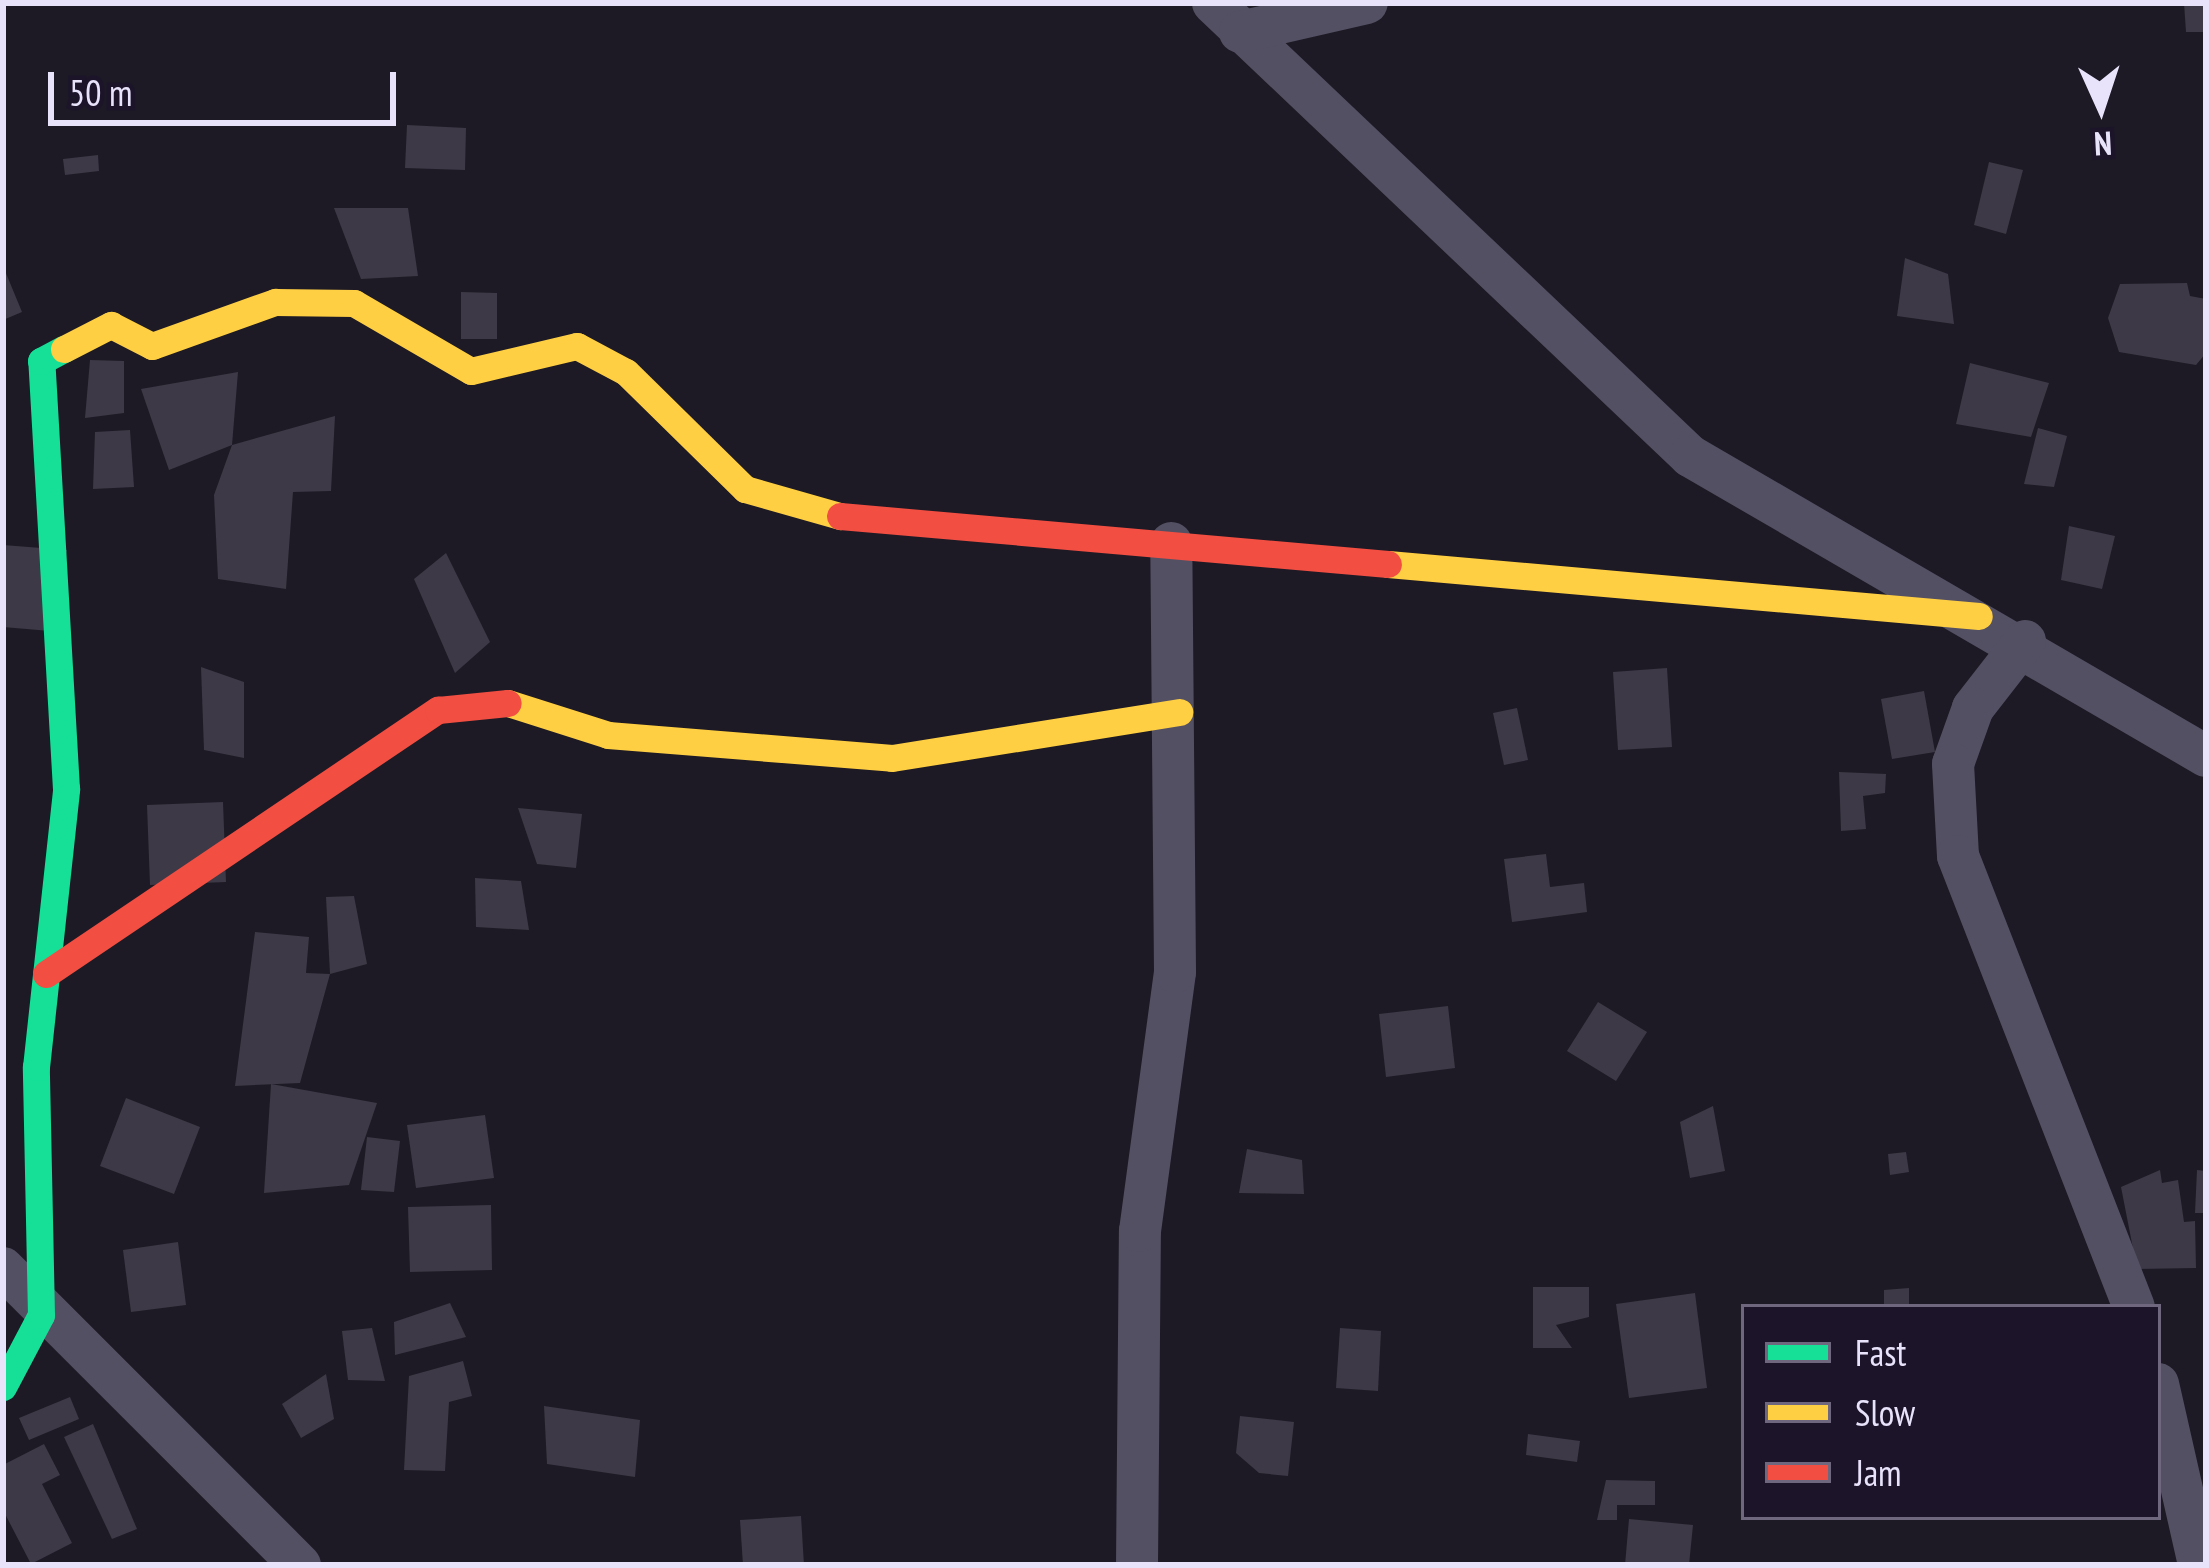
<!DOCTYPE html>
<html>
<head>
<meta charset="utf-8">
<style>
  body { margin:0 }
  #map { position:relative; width:2209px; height:1568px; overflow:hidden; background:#1d1a25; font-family:"PT Sans Narrow",sans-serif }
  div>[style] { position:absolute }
  .building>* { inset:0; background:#3d3946 }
  .street>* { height:42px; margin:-21px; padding:0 21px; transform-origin:21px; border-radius:21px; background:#545063 }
  .fast>* { height:27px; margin:-13.5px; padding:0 13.5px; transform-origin:13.5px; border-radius:13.5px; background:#16e098 }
  .slow>* { height:27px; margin:-13.5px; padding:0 13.5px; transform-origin:13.5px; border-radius:13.5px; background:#ffcf43 }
  .jam>* { height:27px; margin:-13.5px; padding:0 13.5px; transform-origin:13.5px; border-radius:13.5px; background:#f24e42 }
  span { translate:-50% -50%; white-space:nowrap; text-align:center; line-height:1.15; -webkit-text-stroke:9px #1c152a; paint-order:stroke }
  .frame { position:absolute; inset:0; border:6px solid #e9e2fb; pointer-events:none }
  .legend { position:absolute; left:1741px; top:1304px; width:420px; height:216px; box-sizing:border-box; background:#1c152a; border:3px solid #6e677e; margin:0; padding:15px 21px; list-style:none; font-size:36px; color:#e9e2fb }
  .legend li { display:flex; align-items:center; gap:24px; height:60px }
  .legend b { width:60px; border:3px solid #6e677e }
  .north { position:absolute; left:2041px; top:48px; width:120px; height:120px; -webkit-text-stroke:9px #1c152a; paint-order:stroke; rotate:177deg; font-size:33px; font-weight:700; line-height:48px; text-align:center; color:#e9e2fb }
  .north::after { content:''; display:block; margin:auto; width:42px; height:54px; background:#e9e2fb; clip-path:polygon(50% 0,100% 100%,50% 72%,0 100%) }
  .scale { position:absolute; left:48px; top:72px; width:348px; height:54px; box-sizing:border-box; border:6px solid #e9e2fb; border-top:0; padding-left:15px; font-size:36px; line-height:42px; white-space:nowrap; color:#e9e2fb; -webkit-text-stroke:9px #1c152a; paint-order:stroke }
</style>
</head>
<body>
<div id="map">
  <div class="building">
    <div style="clip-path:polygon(2184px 3px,2206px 3px,2206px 32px,2186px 32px)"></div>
    <div style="clip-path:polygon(407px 125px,466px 128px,465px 170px,405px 168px)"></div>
    <div style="clip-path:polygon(98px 155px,99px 171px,65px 175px,63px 159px)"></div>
    <div style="clip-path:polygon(1989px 162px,2023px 170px,2006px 234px,1974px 225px)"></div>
    <div style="clip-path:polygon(334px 208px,408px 208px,418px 276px,361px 279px)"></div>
    <div style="clip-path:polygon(1905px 258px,1948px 274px,1954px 324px,1897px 316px)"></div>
    <div style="clip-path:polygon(3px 266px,22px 312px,3px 320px)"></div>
    <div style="clip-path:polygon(2187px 283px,2190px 296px,2206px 299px,2206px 353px,2196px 365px,2119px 352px,2108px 318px,2120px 284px)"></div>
    <div style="clip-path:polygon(461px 292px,497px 293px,497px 339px,461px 339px)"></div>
    <div style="clip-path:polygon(90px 360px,124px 361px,124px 413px,85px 418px)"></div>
    <div style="clip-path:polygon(1970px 363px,2049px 383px,2031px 437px,1956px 424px)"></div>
    <div style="clip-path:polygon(238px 372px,232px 445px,169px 470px,141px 389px)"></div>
    <div style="clip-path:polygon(335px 416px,331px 491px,293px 492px,286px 589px,218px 579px,214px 495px,232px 445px)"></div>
    <div style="clip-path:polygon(2038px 428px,2067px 436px,2054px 487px,2024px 484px)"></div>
    <div style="clip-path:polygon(130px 430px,134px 487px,93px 489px,95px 432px)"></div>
    <div style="clip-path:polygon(2069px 526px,2115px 536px,2102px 589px,2061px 580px)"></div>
    <div style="clip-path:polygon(3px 545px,67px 550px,50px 631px,3px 627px)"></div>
    <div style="clip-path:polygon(446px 553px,490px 642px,455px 673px,414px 579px)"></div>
    <div style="clip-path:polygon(201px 667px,244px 682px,244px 758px,204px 750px)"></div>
    <div style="clip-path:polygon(1667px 668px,1672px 747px,1618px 750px,1613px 672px)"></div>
    <div style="clip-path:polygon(1924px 691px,1935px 752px,1892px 759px,1881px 699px)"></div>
    <div style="clip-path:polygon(1517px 708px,1528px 760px,1504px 765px,1493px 713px)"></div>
    <div style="clip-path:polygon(1839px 772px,1886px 774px,1885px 793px,1863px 796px,1866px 829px,1841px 831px)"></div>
    <div style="clip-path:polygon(223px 802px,226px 882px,150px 885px,147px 805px)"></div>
    <div style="clip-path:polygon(518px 808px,582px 814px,576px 868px,537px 864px)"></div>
    <div style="clip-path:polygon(1546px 854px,1550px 887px,1584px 883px,1587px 912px,1512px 922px,1504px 859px)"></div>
    <div style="clip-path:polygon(475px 878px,521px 881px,529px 930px,476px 927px)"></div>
    <div style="clip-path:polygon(354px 896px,367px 964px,330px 974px,326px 897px)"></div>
    <div style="clip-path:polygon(255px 932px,309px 937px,306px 973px,330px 974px,300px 1083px,235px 1086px)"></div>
    <div style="clip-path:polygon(1598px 1002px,1647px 1032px,1616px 1081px,1567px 1051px)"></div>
    <div style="clip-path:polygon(1448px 1006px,1455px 1068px,1386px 1077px,1379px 1014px)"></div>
    <div style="clip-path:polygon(271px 1084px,377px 1103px,349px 1185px,264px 1193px)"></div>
    <div style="clip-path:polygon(126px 1098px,200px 1127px,174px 1194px,100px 1166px)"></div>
    <div style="clip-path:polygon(1713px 1106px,1725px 1171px,1690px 1178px,1680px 1122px)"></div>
    <div style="clip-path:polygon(485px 1115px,494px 1178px,416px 1188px,407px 1125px)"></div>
    <div style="clip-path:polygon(367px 1137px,400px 1141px,394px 1192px,361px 1190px)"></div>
    <div style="clip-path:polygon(1247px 1149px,1302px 1160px,1304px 1194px,1239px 1193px)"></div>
    <div style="clip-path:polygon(1906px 1152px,1909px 1172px,1890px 1175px,1888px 1154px)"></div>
    <div style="clip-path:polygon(2160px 1170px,2162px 1183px,2178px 1180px,2184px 1222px,2195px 1221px,2196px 1268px,2137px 1269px,2121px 1187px)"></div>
    <div style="clip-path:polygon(2197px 1170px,2206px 1171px,2206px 1213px,2195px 1213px)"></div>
    <div style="clip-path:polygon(491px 1205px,492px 1270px,410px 1272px,408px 1207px)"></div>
    <div style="clip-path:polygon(178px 1242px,186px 1305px,131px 1312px,123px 1250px)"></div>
    <div style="clip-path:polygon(1533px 1287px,1589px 1287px,1589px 1317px,1556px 1325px,1572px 1348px,1533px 1348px)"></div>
    <div style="clip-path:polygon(1909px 1288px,1909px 1307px,1884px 1307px,1884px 1290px)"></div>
    <div style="clip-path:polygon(1695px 1293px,1707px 1388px,1629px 1398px,1616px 1304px)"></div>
    <div style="clip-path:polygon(450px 1303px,466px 1337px,395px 1355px,394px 1322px)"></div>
    <div style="clip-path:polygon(372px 1328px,385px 1381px,348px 1380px,342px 1331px)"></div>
    <div style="clip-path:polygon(1340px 1328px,1381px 1331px,1378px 1391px,1336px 1388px)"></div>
    <div style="clip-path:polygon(463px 1361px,472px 1396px,449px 1402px,445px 1471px,404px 1470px,409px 1376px)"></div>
    <div style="clip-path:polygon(326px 1374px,334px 1419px,301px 1438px,282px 1404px)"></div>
    <div style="clip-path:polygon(70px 1397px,79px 1419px,29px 1440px,19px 1418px)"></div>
    <div style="clip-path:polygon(544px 1406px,640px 1420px,635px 1477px,547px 1464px)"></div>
    <div style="clip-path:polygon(1240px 1416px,1294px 1422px,1288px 1476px,1259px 1473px,1236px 1453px)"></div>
    <div style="clip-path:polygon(93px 1424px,137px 1529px,112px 1539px,64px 1437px)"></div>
    <div style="clip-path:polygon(1528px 1434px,1580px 1441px,1577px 1462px,1526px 1455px)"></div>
    <div style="clip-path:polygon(44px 1444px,60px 1475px,42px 1484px,72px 1543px,31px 1564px,3px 1510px,3px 1465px)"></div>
    <div style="clip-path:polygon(1606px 1480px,1655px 1481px,1655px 1505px,1617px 1505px,1617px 1520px,1597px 1520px)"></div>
    <div style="clip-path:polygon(801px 1516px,804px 1565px,743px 1565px,740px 1520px)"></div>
    <div style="clip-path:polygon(1629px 1519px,1693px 1525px,1689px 1565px,1625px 1565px)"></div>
  </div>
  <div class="street">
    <div style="left:1213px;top:3px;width:658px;rotate:43.52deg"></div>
    <div style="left:1690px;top:456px;width:597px;rotate:30.17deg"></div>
    <div style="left:1240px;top:32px;width:130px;rotate:-12.9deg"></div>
    <div style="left:2025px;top:641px;width:85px;rotate:127.8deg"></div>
    <div style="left:1973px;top:708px;width:59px;rotate:109.7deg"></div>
    <div style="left:1953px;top:764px;width:92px;rotate:86.9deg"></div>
    <div style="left:1958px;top:856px;width:484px;rotate:68.7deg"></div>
    <div style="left:3px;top:1268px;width:420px;rotate:45deg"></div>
    <div style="left:2158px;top:1384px;width:186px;rotate:77.2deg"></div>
    <div style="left:1137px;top:1565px;width:334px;rotate:-89.5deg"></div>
    <div style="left:1140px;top:1231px;width:261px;rotate:-82.3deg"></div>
    <div style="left:1175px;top:972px;width:429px;rotate:-90.5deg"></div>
  </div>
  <div class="fast">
    <div style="left:3px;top:1387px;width:81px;rotate:-62.2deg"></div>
    <div style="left:41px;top:1315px;width:248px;rotate:-91.2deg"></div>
    <div style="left:36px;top:1067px;width:280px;rotate:-83.8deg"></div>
    <div style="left:66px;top:789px;width:429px;rotate:-93.3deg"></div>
    <div style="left:41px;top:361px;width:26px;rotate:-28deg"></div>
  </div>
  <div class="slow">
    <div style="left:64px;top:349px;width:53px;rotate:-27.1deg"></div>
    <div style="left:111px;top:325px;width:46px;rotate:27.1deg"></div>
    <div style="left:152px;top:346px;width:131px;rotate:-19.7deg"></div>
    <div style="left:275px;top:302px;width:79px;rotate:0.7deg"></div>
    <div style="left:354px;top:303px;width:135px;rotate:30.2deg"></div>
    <div style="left:471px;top:371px;width:109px;rotate:-13.3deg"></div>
    <div style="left:577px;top:346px;width:55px;rotate:28deg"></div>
    <div style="left:626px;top:372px;width:167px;rotate:44.5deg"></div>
    <div style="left:745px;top:489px;width:99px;rotate:15.9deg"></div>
    <div style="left:1388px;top:564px;width:593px;rotate:5.03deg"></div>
    <div style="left:508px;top:703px;width:105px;rotate:17.7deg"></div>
    <div style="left:608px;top:735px;width:285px;rotate:4.6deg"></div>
    <div style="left:892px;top:758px;width:291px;rotate:-9.1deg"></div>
  </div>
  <div class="jam">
    <div style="left:840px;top:516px;width:550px;rotate:5.01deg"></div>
    <div style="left:46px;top:974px;width:473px;rotate:-34deg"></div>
    <div style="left:438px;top:710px;width:70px;rotate:-5.7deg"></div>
  </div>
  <div class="frame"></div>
  <ul class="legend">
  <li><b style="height:15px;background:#16e098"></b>Fast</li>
  <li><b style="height:15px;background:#ffcf43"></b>Slow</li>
  <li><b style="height:15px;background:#f24e42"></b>Jam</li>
  </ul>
  <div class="north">N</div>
  <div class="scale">50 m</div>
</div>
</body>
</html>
